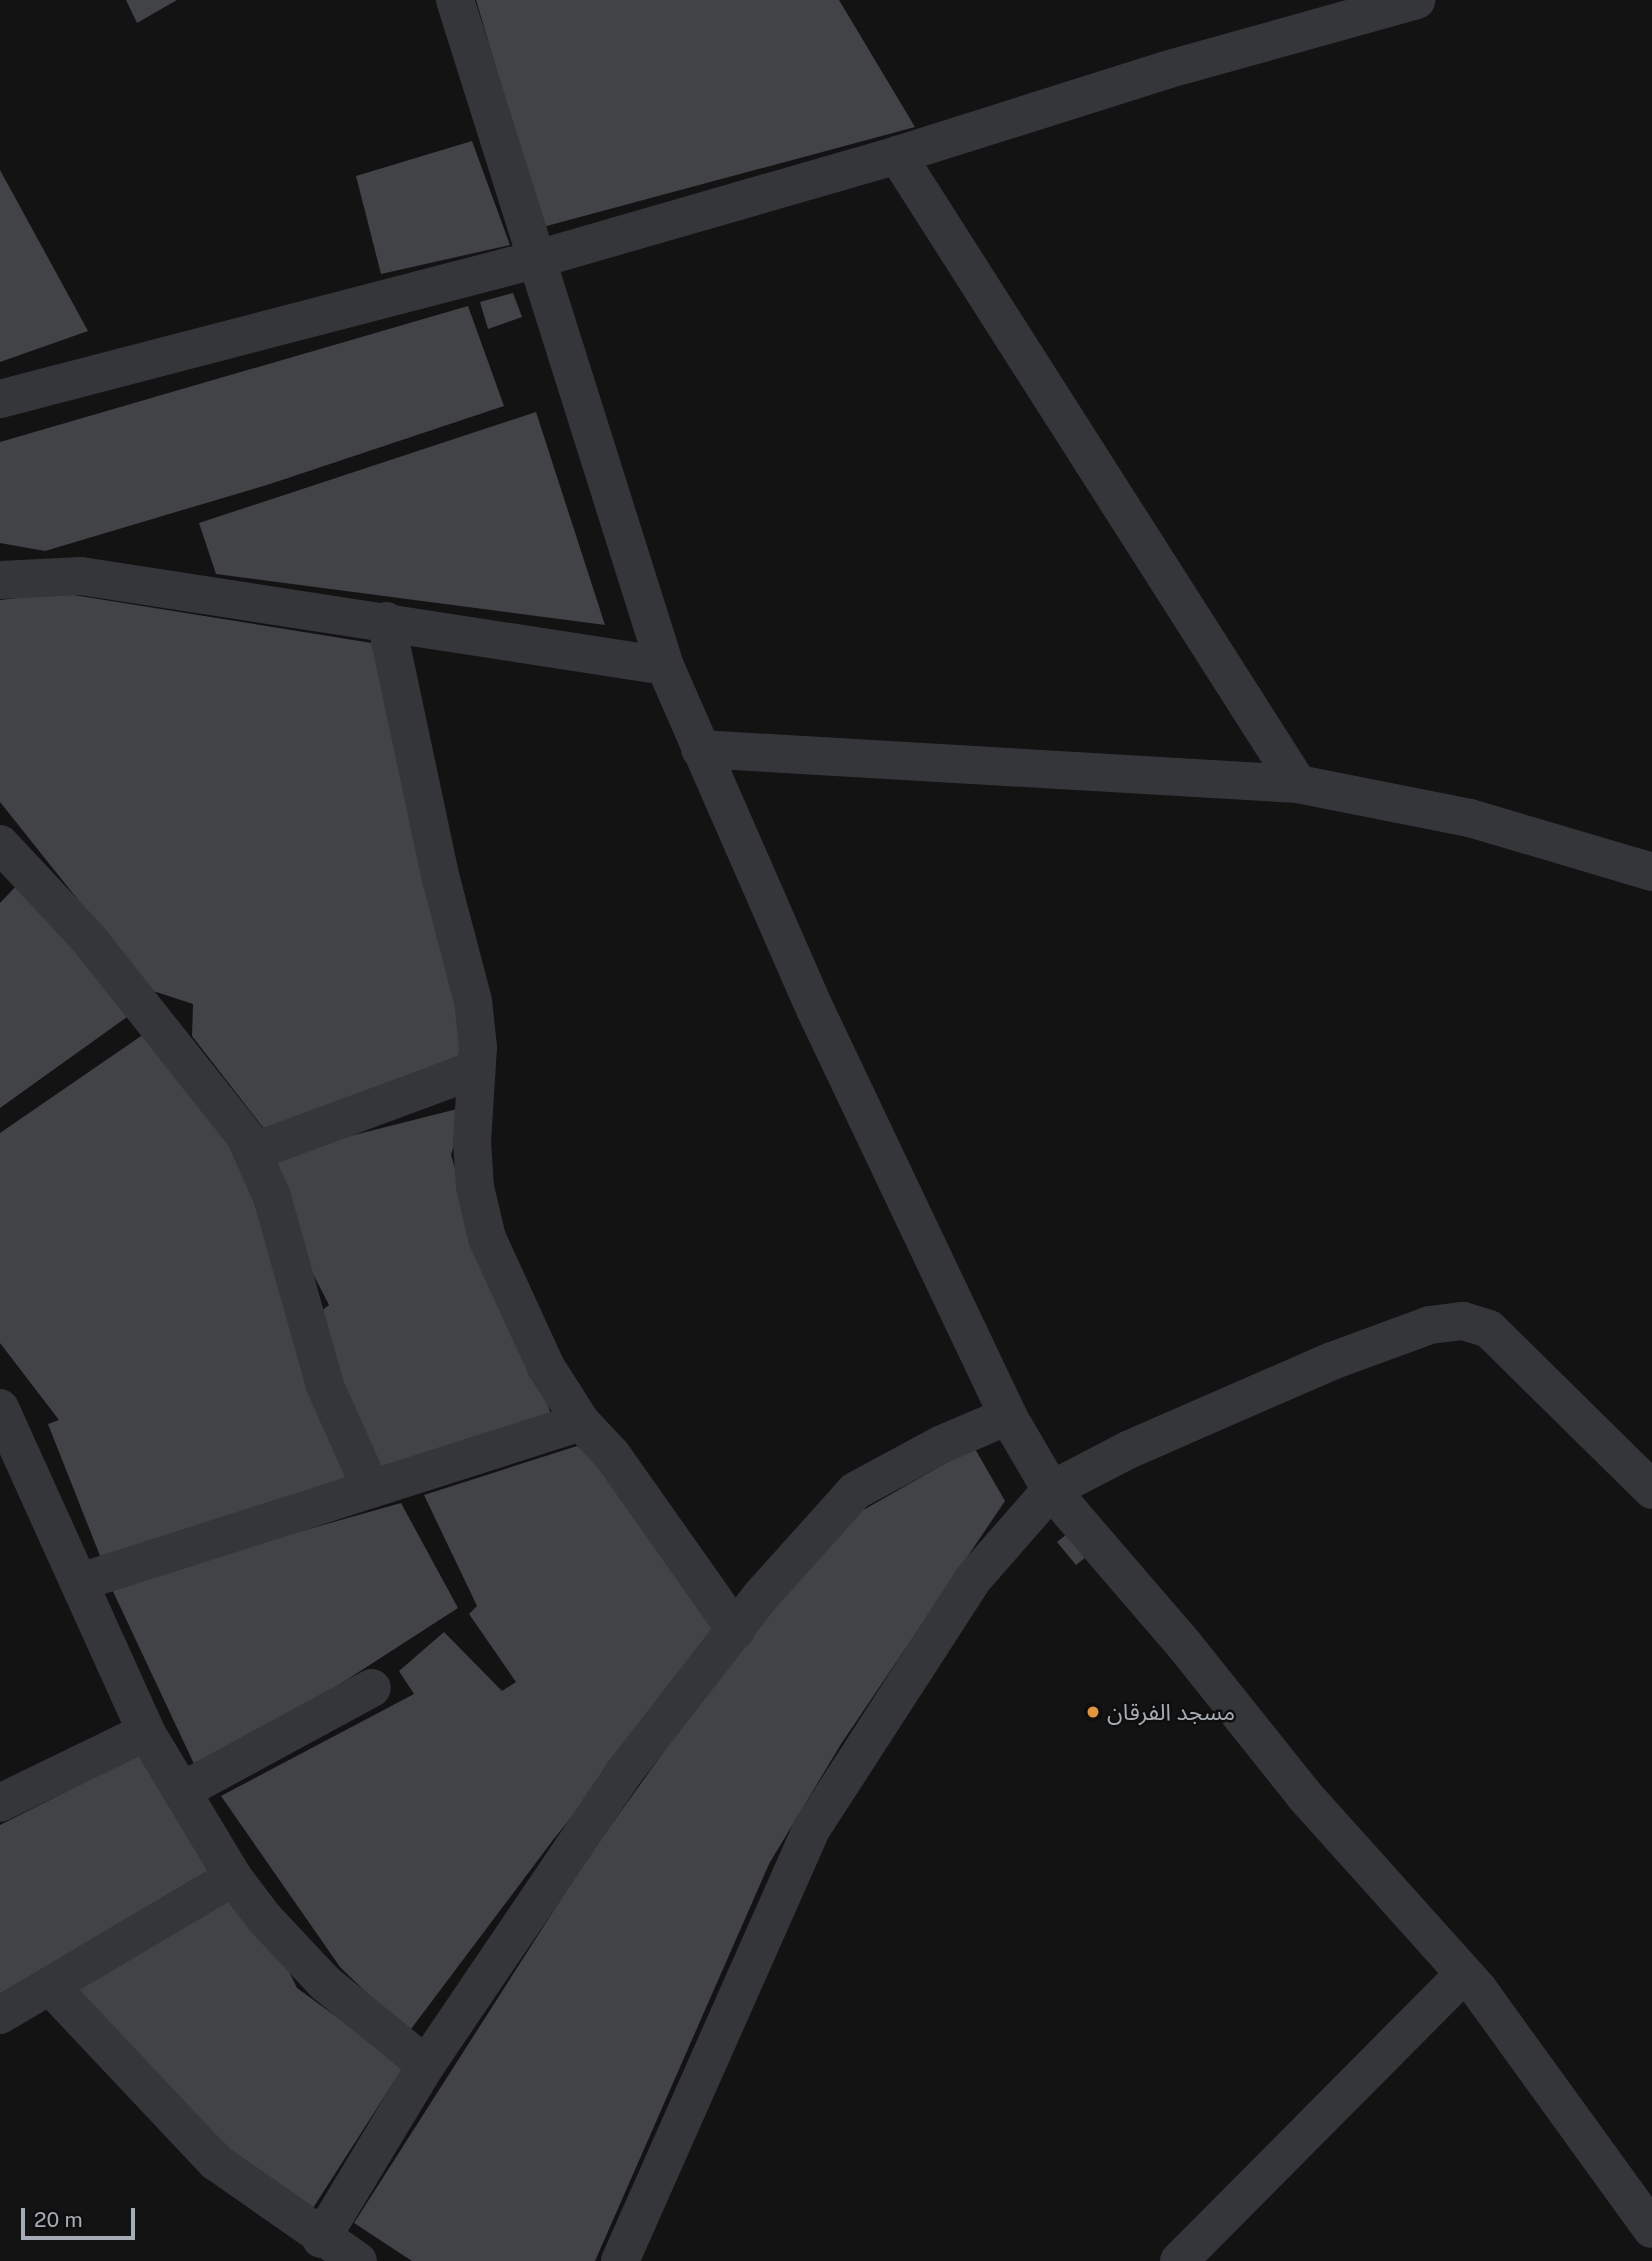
<!DOCTYPE html>
<html>
<head>
<meta charset="utf-8">
<style>
  body { margin:0 }
  #map { position:relative; width:1652px; height:2261px; overflow:hidden; background:#131314; font-family:"Public Sans","Noto Sans Arabic",sans-serif }
  div>[style] { position:absolute }
  .building>* { inset:0; background:#424347 }
  .minor>* { height:38px; margin:-19px; padding:0 19px; transform-origin:19px; border-radius:19px; background:#343639 }
  .dots>* { width:19px; height:19px; translate:-50% -50%; box-sizing:border-box; border:4px solid #0e0e0f; border-radius:50% }
  span { translate:-50% -50%; white-space:nowrap; text-align:center; line-height:1.15; -webkit-text-stroke:5px #0e0e0f; paint-order:stroke }
  .poi-label { font-size:23px; color:#a6acb4 }
  .left { translate:0 -50%; text-align:left }
  .scale { position:absolute; left:21px; top:2208px; width:114px; height:32px; box-sizing:border-box; border:4px solid #a6acb4; border-top:0; padding-left:9px; font-size:21px; line-height:24px; white-space:nowrap; color:#a6acb4; -webkit-text-stroke:5px #0e0e0f; paint-order:stroke }
</style>
</head>
<body>
<div id="map">
  <div class="building">
    <div style="clip-path:polygon(126px 0,177px 0,137px 23px)"></div>
    <div style="clip-path:polygon(476px 0,839px 0,915px 127px,543px 227px)"></div>
    <div style="clip-path:polygon(472px 141px,510px 245px,381px 274px,356px 176px)"></div>
    <div style="clip-path:polygon(0 170px,88px 331px,0 362px)"></div>
    <div style="clip-path:polygon(513px 293px,522px 317px,488px 329px,480px 302px)"></div>
    <div style="clip-path:polygon(468px 306px,504px 406px,270px 484px,45px 551px,0 543px,0 442px)"></div>
    <div style="clip-path:polygon(536px 412px,605px 625px,216px 574px,199px 523px)"></div>
    <div style="clip-path:polygon(61px 593px,378px 644px,469px 1033px,458px 1056px,265px 1130px,192px 1036px,193px 1004px,150px 990px,0 802px,0 600px)"></div>
    <div style="clip-path:polygon(20px 882px,127px 1017px,0 1108px,0 903px)"></div>
    <div style="clip-path:polygon(144px 1034px,240px 1145px,353px 1478px,104px 1566px,48px 1424px,59px 1420px,0 1343px,0 1133px)"></div>
    <div style="clip-path:polygon(465px 1107px,451px 1155px,473px 1227px,535px 1367px,553px 1420px,384px 1474px,343px 1382px,320px 1312px,329px 1305px,311px 1270px,275px 1155px)"></div>
    <div style="clip-path:polygon(577px 1446px,614px 1473px,721px 1631px,553px 1840px,408px 2033px,340px 1967px,221px 1796px,414px 1694px,399px 1671px,444px 1632px,502px 1691px,516px 1682px,469px 1614px,477px 1606px,424px 1495px)"></div>
    <div style="clip-path:polygon(974px 1447px,1005px 1501px,841px 1744px,769px 1864px,595px 2261px,412px 2261px,354px 2223px,586px 1860px,764px 1612px,851px 1517px)"></div>
    <div style="clip-path:polygon(401px 1503px,458px 1608px,320px 1697px,195px 1766px,110px 1585px)"></div>
    <div style="clip-path:polygon(1067px 1534px,1086px 1557px,1076px 1565px,1057px 1542px)"></div>
    <div style="clip-path:polygon(147px 1751px,218px 1873px,0 2000px,0 1825px)"></div>
    <div style="clip-path:polygon(227px 1893px,278px 1949px,297px 1988px,404px 2066px,313px 2208px,233px 2152px,69px 1989px)"></div>
  </div>
  <div class="minor">
    <div style="left:455px;top:0;width:698px;rotate:72.5deg"></div>
    <div style="left:665px;top:666px;width:374px;rotate:66.4deg"></div>
    <div style="left:815px;top:1009px;width:450px;rotate:64.6deg"></div>
    <div style="left:1008px;top:1416px;width:86px;rotate:59.8deg"></div>
    <div style="left:1051px;top:1490px;width:207px;rotate:49.3deg"></div>
    <div style="left:1186px;top:1647px;width:189px;rotate:51.4deg"></div>
    <div style="left:1304px;top:1795px;width:261px;rotate:48.1deg"></div>
    <div style="left:1478px;top:1989px;width:296px;rotate:54.1deg"></div>
    <div style="left:897px;top:155px;width:746px;rotate:57.48deg"></div>
    <div style="left:0;top:399px;width:552px;rotate:-14.59deg"></div>
    <div style="left:534px;top:260px;width:378px;rotate:-16.1deg"></div>
    <div style="left:897px;top:155px;width:282px;rotate:-17.5deg"></div>
    <div style="left:1166px;top:70px;width:260px;rotate:-15.6deg"></div>
    <div style="left:0;top:580px;width:81px;rotate:-2.8deg"></div>
    <div style="left:81px;top:576px;width:591px;rotate:8.76deg"></div>
    <div style="left:386px;top:621px;width:264px;rotate:78deg"></div>
    <div style="left:441px;top:879px;width:126px;rotate:75.3deg"></div>
    <div style="left:473px;top:1001px;width:46px;rotate:83.8deg"></div>
    <div style="left:478px;top:1047px;width:95px;rotate:93.6deg"></div>
    <div style="left:472px;top:1142px;width:45px;rotate:86.2deg"></div>
    <div style="left:475px;top:1187px;width:52px;rotate:76.8deg"></div>
    <div style="left:487px;top:1238px;width:142px;rotate:65.4deg"></div>
    <div style="left:546px;top:1367px;width:65px;rotate:57.5deg"></div>
    <div style="left:581px;top:1422px;width:45px;rotate:46.8deg"></div>
    <div style="left:612px;top:1455px;width:215px;rotate:54.8deg"></div>
    <div style="left:700px;top:749px;width:599px;rotate:3.35deg"></div>
    <div style="left:1298px;top:784px;width:175px;rotate:11.2deg"></div>
    <div style="left:1470px;top:818px;width:190px;rotate:16.5deg"></div>
    <div style="left:0;top:844px;width:129px;rotate:46.9deg"></div>
    <div style="left:88px;top:938px;width:253px;rotate:51.6deg"></div>
    <div style="left:245px;top:1136px;width:67px;rotate:66.1deg"></div>
    <div style="left:272px;top:1197px;width:196px;rotate:74.3deg"></div>
    <div style="left:325px;top:1386px;width:113px;rotate:65.9deg"></div>
    <div style="left:253px;top:1152px;width:237px;rotate:-20.3deg"></div>
    <div style="left:0;top:1408px;width:355px;rotate:65.7deg"></div>
    <div style="left:146px;top:1732px;width:162px;rotate:154.1deg"></div>
    <div style="left:80px;top:1582px;width:526px;rotate:-17.71deg"></div>
    <div style="left:146px;top:1732px;width:169px;rotate:59deg"></div>
    <div style="left:233px;top:1877px;width:53px;rotate:52.7deg"></div>
    <div style="left:265px;top:1919px;width:88px;rotate:46.8deg"></div>
    <div style="left:325px;top:1983px;width:130px;rotate:39.1deg"></div>
    <div style="left:182px;top:1791px;width:216px;rotate:-28.5deg"></div>
    <div style="left:50px;top:1986px;width:242px;rotate:46.7deg"></div>
    <div style="left:216px;top:2162px;width:173px;rotate:34.9deg"></div>
    <div style="left:0;top:2015px;width:271px;rotate:-30.6deg"></div>
    <div style="left:321px;top:2239px;width:203px;rotate:-58.9deg"></div>
    <div style="left:426px;top:2065px;width:350px;rotate:-55.9deg"></div>
    <div style="left:622px;top:1775px;width:225px;rotate:-52.2deg"></div>
    <div style="left:760px;top:1597px;width:142px;rotate:-48.1deg"></div>
    <div style="left:855px;top:1491px;width:97px;rotate:-28.4deg"></div>
    <div style="left:940px;top:1445px;width:74px;rotate:-23.1deg"></div>
    <div style="left:620px;top:2261px;width:474px;rotate:-66.1deg"></div>
    <div style="left:812px;top:1828px;width:297px;rotate:-57.1deg"></div>
    <div style="left:973px;top:1579px;width:118px;rotate:-48.8deg"></div>
    <div style="left:1051px;top:1490px;width:87px;rotate:-27.5deg"></div>
    <div style="left:1128px;top:1450px;width:223px;rotate:-23.6deg"></div>
    <div style="left:1332px;top:1361px;width:104px;rotate:-20.2deg"></div>
    <div style="left:1430px;top:1325px;width:33px;rotate:-7deg"></div>
    <div style="left:1463px;top:1321px;width:27px;rotate:17deg"></div>
    <div style="left:1489px;top:1329px;width:229px;rotate:44.6deg"></div>
    <div style="left:1179px;top:2261px;width:404px;rotate:-45.2deg"></div>
  </div>
  <div class="dots">
    <div style="left:1093px;top:1712px;background:#e2943e"></div>
  </div>
  <div class="poi-label">
    <span class="left" style="left:1107px;top:1712px">مسجد الفرقان</span>
  </div>
  <div class="scale">20 m</div>
</div>
</body>
</html>
